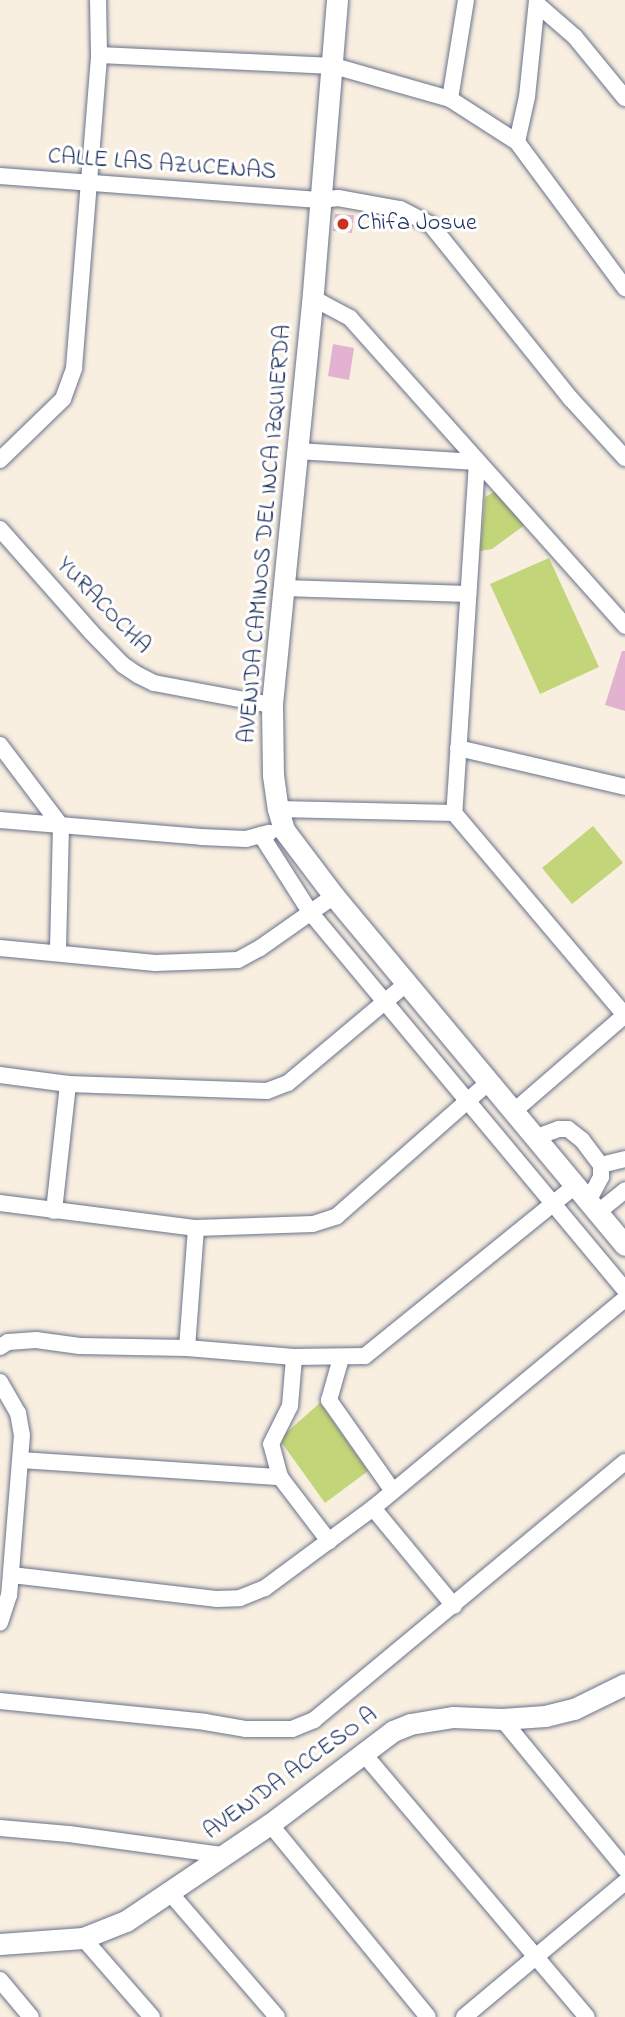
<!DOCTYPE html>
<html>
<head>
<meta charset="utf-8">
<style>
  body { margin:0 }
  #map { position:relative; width:625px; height:2017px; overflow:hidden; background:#f9efe0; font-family:"Indie Flower",sans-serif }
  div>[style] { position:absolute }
  .green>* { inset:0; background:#c2d578 }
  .building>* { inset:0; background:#e4b2d1 }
  .roads { filter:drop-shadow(0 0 2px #69728c) drop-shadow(0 0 2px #69728c) }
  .minor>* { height:16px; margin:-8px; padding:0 8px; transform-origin:8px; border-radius:8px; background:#fff }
  .major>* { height:21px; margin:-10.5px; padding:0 10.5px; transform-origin:10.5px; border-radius:10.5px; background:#fff }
  .dots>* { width:19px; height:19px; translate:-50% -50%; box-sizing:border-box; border:4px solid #fff; border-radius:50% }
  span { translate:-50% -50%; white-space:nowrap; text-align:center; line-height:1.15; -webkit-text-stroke:6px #fff; paint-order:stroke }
  .street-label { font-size:24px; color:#1b2f5e }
  .poi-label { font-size:24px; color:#1b2f5e }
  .left { translate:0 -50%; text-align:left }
</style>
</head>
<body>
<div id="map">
  <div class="green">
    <div style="clip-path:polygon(498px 490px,526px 524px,492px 549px,480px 551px,485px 497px)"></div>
    <div style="clip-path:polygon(549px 558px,599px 667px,540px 694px,490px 584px)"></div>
    <div style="clip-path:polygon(593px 826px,623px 863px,572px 904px,542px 868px)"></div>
    <div style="clip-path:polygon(320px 1403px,368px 1471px,325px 1503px,279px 1439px)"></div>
  </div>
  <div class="building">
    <div style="clip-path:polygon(335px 214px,354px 215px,352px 233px,333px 231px)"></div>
    <div style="clip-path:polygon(333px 344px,354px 348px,349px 380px,328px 376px)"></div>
    <div style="clip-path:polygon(622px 651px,625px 651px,625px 711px,605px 705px)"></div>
  </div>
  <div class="roads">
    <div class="minor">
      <div style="left:537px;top:4px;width:50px;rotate:41deg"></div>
      <div style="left:575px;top:37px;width:79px;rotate:50.7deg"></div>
      <div style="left:99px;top:55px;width:235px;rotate:2.7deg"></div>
      <div style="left:334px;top:66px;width:121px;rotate:15.9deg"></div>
      <div style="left:450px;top:99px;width:80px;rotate:32.7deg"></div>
      <div style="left:517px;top:142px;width:182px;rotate:53.5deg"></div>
      <div style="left:450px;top:99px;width:100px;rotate:-80.8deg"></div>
      <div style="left:517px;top:142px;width:46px;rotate:-77.5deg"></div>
      <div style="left:527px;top:97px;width:98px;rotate:-84.1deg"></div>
      <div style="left:0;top:176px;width:323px;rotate:4.3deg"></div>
      <div style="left:322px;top:200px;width:16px;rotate:-7deg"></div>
      <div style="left:338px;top:198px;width:63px;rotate:10.1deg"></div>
      <div style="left:400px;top:209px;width:35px;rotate:27deg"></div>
      <div style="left:431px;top:225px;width:223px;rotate:51.2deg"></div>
      <div style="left:571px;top:399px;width:80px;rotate:47.5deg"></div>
      <div style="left:312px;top:303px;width:10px"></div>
      <div style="left:322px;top:303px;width:32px;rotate:28deg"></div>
      <div style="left:350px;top:318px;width:413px;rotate:48.2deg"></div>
      <div style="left:297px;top:451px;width:180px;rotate:3.5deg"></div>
      <div style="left:477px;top:462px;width:352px;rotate:93.7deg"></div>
      <div style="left:454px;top:813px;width:265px;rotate:49.8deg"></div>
      <div style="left:0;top:460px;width:88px;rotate:-44.1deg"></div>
      <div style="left:63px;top:399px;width:33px;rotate:-70deg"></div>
      <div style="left:74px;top:368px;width:314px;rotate:-85.4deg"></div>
      <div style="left:99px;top:55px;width:55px;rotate:-91deg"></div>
      <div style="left:0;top:529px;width:137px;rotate:48.5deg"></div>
      <div style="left:91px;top:632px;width:46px;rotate:45.9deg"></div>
      <div style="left:123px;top:665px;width:18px;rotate:34deg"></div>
      <div style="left:138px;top:675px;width:18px;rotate:27deg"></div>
      <div style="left:154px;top:683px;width:120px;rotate:10.6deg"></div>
      <div style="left:284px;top:588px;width:184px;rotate:1.9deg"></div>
      <div style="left:0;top:745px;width:101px;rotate:53deg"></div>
      <div style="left:61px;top:826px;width:126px;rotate:91.4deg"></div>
      <div style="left:458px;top:748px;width:171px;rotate:13.1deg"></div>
      <div style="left:278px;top:809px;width:176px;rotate:1.3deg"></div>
      <div style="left:0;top:820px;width:202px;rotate:4.8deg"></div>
      <div style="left:201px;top:837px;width:45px;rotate:2.5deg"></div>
      <div style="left:246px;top:839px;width:24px;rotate:-15deg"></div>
      <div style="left:261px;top:835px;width:91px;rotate:57.5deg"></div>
      <div style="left:310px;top:912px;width:492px;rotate:50.2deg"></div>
      <div style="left:0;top:948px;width:156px;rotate:5.5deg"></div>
      <div style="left:155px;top:963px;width:83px;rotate:-2.1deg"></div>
      <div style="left:238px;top:960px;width:25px;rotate:-29deg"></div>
      <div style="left:260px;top:948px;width:90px;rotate:-35.1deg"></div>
      <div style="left:0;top:1075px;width:69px;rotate:7.5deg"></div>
      <div style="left:68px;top:1084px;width:199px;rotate:2deg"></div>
      <div style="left:267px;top:1091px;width:22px;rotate:-21deg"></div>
      <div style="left:288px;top:1083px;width:154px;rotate:-40deg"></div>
      <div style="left:513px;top:1112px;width:148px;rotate:-40.9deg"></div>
      <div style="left:534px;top:1138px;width:27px;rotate:-20deg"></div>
      <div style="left:559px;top:1129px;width:9px"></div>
      <div style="left:568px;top:1129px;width:18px;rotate:38deg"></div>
      <div style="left:582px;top:1140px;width:31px;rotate:53deg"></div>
      <div style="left:601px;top:1165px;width:12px;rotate:90deg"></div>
      <div style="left:601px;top:1177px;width:27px;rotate:118deg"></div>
      <div style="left:601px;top:1165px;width:25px;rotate:-14deg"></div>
      <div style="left:0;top:1203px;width:198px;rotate:7.3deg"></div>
      <div style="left:196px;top:1228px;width:117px;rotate:-2deg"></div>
      <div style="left:313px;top:1224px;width:25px;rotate:-18deg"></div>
      <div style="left:337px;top:1216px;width:201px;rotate:-41.4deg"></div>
      <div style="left:54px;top:1211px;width:128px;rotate:-83.7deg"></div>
      <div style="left:597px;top:1213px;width:36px;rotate:-39deg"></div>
      <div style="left:0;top:1347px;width:9px;rotate:-32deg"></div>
      <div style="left:8px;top:1342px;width:28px;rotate:-4deg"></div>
      <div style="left:36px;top:1340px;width:44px;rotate:7.8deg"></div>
      <div style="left:80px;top:1346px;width:107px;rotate:1.1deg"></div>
      <div style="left:187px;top:1348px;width:107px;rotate:4.8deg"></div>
      <div style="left:294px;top:1357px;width:71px;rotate:-0.8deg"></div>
      <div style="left:365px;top:1356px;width:270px;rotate:-39deg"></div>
      <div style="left:187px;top:1348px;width:120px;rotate:-85.7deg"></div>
      <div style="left:341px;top:1358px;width:44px;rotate:105.9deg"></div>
      <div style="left:329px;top:1400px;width:111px;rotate:54.9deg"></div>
      <div style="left:0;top:1382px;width:36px;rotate:60deg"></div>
      <div style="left:18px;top:1413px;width:22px;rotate:80deg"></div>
      <div style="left:22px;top:1435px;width:161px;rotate:94.6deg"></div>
      <div style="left:9px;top:1595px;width:29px;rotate:108deg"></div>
      <div style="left:21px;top:1460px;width:260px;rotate:3.8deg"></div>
      <div style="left:280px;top:1477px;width:81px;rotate:52.6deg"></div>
      <div style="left:280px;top:1477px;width:34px;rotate:-105deg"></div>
      <div style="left:271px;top:1444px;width:42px;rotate:-63.4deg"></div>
      <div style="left:290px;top:1406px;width:49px;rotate:-85.3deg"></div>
      <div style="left:373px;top:1508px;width:127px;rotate:50.4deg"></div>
      <div style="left:12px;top:1575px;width:205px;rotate:6.7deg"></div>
      <div style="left:216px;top:1599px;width:24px;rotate:-2deg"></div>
      <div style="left:240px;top:1598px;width:27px;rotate:-22deg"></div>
      <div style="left:265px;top:1588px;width:134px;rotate:-36.5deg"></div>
      <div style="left:373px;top:1508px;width:327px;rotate:-39.7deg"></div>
      <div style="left:0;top:1701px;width:206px;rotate:5.8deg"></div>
      <div style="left:205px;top:1722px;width:42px;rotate:9.7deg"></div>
      <div style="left:246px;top:1729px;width:46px"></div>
      <div style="left:292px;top:1729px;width:24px;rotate:-22deg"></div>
      <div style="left:314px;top:1720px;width:404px;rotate:-39.7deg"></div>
      <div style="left:502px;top:1719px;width:194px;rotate:50.6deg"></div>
      <div style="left:363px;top:1753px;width:346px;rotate:49.7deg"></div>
      <div style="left:270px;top:1824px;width:249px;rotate:50.7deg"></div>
      <div style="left:0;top:1828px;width:69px;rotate:5deg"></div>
      <div style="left:69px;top:1834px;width:154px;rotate:7.8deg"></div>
      <div style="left:171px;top:1894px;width:162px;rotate:49.2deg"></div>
      <div style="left:83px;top:1938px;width:105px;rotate:48.9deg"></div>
      <div style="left:0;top:1980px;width:48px;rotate:50deg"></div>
      <div style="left:464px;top:2017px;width:210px;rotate:-40deg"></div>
    </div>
    <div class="major">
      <div style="left:337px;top:0;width:304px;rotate:94.7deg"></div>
      <div style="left:312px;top:303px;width:404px;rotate:95.7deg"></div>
      <div style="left:272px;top:705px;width:70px;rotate:89.2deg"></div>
      <div style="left:273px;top:775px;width:34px;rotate:82deg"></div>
      <div style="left:278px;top:809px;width:22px;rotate:74deg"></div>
      <div style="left:284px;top:830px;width:83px;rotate:52.9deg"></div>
      <div style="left:334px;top:896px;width:454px;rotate:50.2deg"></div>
      <div style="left:0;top:1944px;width:83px;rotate:-4.1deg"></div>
      <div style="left:83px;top:1938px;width:46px;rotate:-21.6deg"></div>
      <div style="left:126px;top:1921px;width:174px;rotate:-34deg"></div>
      <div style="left:270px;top:1824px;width:154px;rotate:-37.1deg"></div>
      <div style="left:393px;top:1731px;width:18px;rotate:-22deg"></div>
      <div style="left:410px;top:1724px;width:44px;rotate:-9.2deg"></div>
      <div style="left:453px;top:1717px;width:49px;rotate:2.3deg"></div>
      <div style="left:502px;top:1719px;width:43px;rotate:-4deg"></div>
      <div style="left:545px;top:1716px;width:30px;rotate:-14deg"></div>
      <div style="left:574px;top:1709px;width:57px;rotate:-26.1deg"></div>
    </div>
  </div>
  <div class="dots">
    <div style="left:343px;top:224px;background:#c8321e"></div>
  </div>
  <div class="street-label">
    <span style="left:162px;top:165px;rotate:4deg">CALLE LAS AZUCENAS</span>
    <span style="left:266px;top:534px;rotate:-85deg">AVENIDA CAMINOS DEL INCA IZQUIERDA</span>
    <span style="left:103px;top:606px;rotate:46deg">YURACOCHA</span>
    <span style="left:291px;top:1774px;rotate:-36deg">AVENIDA ACCESO A</span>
  </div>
  <div class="poi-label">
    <span class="left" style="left:357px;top:224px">Chifa Josue</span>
  </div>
</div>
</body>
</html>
